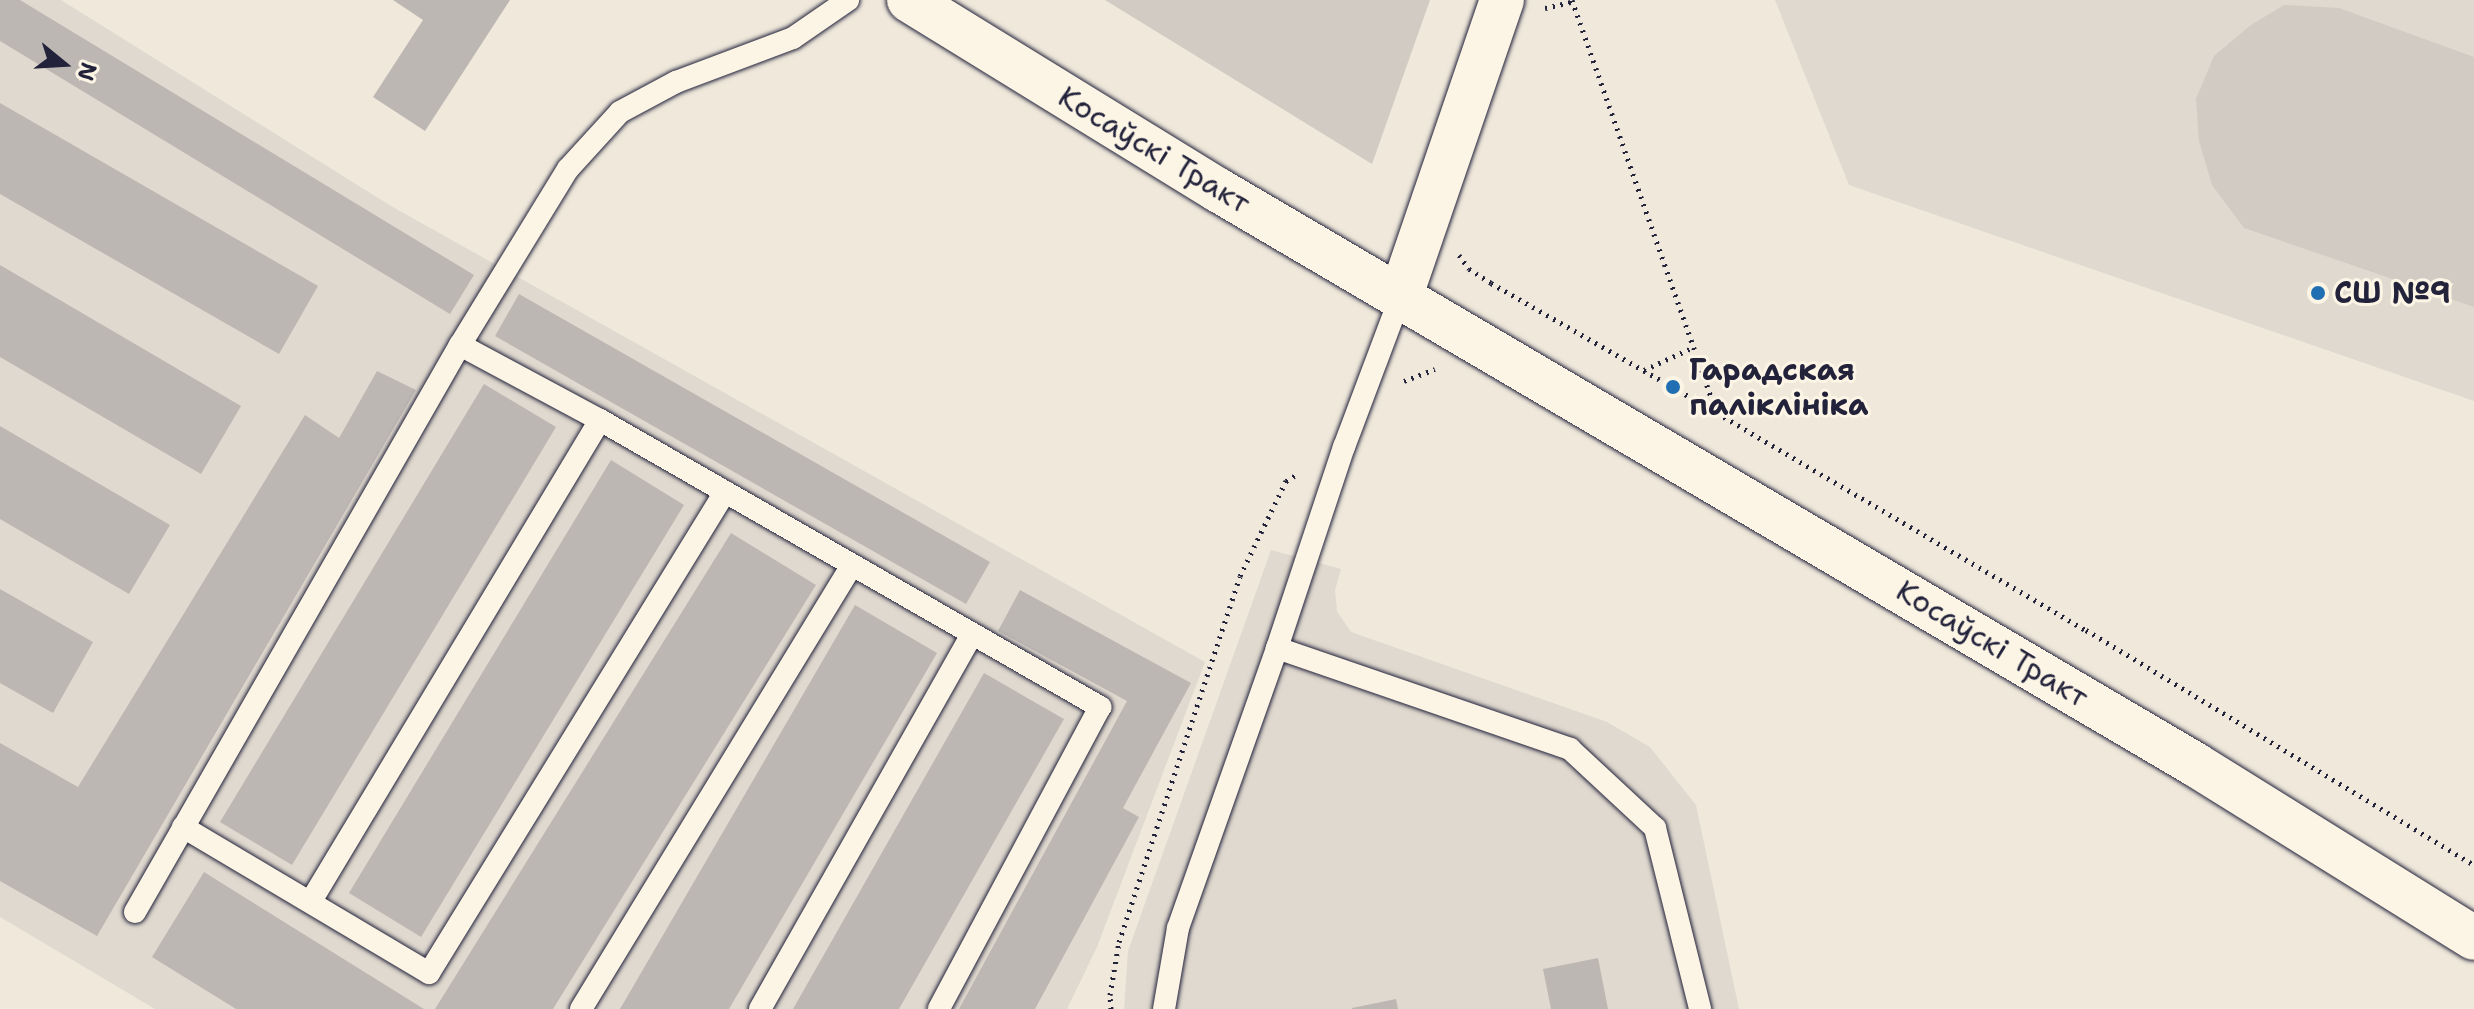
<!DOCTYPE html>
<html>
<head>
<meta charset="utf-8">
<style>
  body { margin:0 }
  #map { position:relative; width:2474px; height:1009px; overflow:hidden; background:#efe8db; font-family:"Shantell Sans",sans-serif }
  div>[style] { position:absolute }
  .built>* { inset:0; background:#e0d9cf }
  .green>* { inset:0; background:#d1cbc3 }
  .building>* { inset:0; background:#bcb7b3 }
  .path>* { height:5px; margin-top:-2.5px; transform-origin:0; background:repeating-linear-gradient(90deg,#22223b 0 2px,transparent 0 8px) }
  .roads { filter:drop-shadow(0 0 2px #22223b) drop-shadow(0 0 2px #22223b) }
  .lane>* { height:22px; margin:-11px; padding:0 11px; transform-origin:11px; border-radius:11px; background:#fcf5e5 }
  .street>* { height:44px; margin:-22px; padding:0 22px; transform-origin:22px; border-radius:22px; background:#fcf5e5 }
  .secondary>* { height:44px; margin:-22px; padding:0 22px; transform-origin:22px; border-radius:22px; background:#fcf5e5 }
  .dots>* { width:22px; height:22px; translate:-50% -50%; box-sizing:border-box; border:4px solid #fcf5e5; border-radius:50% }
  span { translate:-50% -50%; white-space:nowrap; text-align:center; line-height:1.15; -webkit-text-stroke:6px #fcf5e5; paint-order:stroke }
  .street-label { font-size:30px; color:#22223b }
  .poi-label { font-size:30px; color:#22223b; font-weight:700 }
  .left { translate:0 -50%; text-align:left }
  .north { position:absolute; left:24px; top:24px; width:80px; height:80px; -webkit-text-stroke:6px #fcf5e5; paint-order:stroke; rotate:108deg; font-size:22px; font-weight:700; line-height:32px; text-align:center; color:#22223b }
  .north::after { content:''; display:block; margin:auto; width:28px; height:36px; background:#22223b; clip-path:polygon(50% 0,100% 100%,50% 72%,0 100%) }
</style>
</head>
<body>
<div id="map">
  <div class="built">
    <div style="clip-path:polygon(0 0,61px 0,391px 206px,1205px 662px,1097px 947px,1067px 1009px,155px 1009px,0 917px)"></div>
    <div style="clip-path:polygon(1775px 0,2474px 0,2474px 401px,1849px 185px)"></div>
    <div style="clip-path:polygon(1271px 550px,1341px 569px,1335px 590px,1337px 611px,1351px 632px,1607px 722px,1650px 747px,1696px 805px,1739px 1009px,1124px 1009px,1128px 951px)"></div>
  </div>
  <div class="green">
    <div style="clip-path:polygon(1105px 0,1430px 0,1372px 164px)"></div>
    <div style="clip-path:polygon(2284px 5px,2339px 8px,2474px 57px,2474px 307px,2244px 228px,2212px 185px,2199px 141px,2196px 99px,2214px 56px,2251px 25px)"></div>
  </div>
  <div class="building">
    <div style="clip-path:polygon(0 0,20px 0,474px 275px,450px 314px,0 41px)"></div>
    <div style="clip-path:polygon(393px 0,510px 0,425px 131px,373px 97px,423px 20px)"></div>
    <div style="clip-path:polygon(0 103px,318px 286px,279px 354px,0 194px)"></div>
    <div style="clip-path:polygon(0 265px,241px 406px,201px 474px,0 357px)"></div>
    <div style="clip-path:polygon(519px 294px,990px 562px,966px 604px,495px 336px)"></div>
    <div style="clip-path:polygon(377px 371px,416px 390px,97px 936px,0 881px,0 743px,78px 787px,305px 415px,339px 438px)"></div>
    <div style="clip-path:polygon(484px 384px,556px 427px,292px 865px,220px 822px)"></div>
    <div style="clip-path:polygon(0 426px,170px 525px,129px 594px,0 519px)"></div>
    <div style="clip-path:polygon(611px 460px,684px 505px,421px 937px,349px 893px)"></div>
    <div style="clip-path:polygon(731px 533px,816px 585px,553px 1009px,435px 1009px)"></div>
    <div style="clip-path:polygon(0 589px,93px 642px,53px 713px,0 683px)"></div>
    <div style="clip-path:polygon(1020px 590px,1191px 683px,1123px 808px,1139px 817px,1035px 1009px,959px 1009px,1127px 701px,998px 631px)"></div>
    <div style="clip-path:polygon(855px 605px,937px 653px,729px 1009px,620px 1009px)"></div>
    <div style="clip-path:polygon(984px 673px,1064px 719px,899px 1009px,793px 1009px)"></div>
    <div style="clip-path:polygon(204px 872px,424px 1009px,236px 1009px,152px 957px)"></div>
    <div style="clip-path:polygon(1598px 958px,1608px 1009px,1551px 1009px,1543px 969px)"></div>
    <div style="clip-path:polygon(1396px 999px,1398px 1009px,1352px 1009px,1352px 1008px)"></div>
  </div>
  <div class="path">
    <div style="left:1572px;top:0;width:438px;rotate:70.7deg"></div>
    <div style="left:1717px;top:413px;width:428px;rotate:30.5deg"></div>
    <div style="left:2086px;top:630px;width:454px;rotate:31.2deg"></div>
    <div style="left:1545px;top:8px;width:27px;rotate:-13deg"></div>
    <div style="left:1459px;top:255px;width:17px;rotate:54deg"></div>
    <div style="left:1469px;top:269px;width:26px;rotate:32deg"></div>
    <div style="left:1491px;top:283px;width:259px;rotate:29.8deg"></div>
    <div style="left:1644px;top:370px;width:55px;rotate:-24.7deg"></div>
    <div style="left:1404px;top:381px;width:33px;rotate:-21deg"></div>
    <div style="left:1111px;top:1009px;width:14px;rotate:-94deg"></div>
    <div style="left:1110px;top:995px;width:54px;rotate:-80.4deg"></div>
    <div style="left:1119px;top:942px;width:385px;rotate:-71.7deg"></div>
    <div style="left:1240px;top:576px;width:106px;rotate:-64.2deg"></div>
    <div style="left:1286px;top:481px;width:15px;rotate:-32deg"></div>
  </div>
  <div class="roads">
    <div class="lane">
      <div style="left:460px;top:345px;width:159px;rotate:28.2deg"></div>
      <div style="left:600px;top:420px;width:577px;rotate:29.86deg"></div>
      <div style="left:1100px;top:707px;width:342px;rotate:118.1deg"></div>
      <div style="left:1277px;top:648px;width:310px;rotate:19deg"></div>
      <div style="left:1570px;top:749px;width:116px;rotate:42.9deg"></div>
      <div style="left:1655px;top:828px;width:187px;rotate:76deg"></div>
      <div style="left:183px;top:827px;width:286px;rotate:30.7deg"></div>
      <div style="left:429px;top:973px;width:565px;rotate:-58.39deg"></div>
      <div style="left:311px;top:901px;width:561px;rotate:-59deg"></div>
      <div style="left:135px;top:912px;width:654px;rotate:-60.18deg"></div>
      <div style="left:460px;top:345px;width:206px;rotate:-58.5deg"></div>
      <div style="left:568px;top:169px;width:77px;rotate:-47.6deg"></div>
      <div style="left:620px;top:112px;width:64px;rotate:-28.2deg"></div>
      <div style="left:676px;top:82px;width:125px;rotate:-20.6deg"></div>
      <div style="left:793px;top:38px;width:67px;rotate:-34.6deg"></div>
      <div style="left:581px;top:1009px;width:520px;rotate:-58.6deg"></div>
      <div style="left:760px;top:1009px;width:430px;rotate:-60.5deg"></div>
      <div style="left:1164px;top:1009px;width:82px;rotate:-80.2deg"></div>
      <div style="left:1178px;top:928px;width:297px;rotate:-70.5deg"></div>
      <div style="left:1277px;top:648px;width:212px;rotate:-71.6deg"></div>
      <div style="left:1344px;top:447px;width:162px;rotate:-69.4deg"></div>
    </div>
    <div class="street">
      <div style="left:1401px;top:295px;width:312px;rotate:-71.1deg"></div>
    </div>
    <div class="secondary">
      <div style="left:909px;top:0;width:363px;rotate:31.6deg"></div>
      <div style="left:1218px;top:190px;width:1135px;rotate:30.45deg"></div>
      <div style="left:2196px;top:765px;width:327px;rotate:31.9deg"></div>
    </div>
  </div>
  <div class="dots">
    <div style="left:2318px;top:293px;background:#1f6fb2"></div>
    <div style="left:1673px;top:387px;background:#1f6fb2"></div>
  </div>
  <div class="street-label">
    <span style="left:1154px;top:150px;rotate:31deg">Косаўскі Тракт</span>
    <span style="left:1992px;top:644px;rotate:31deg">Косаўскі Тракт</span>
  </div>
  <div class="poi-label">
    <span class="left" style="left:2334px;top:293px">СШ №9</span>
    <span class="left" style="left:1689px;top:387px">Гарадская<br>паліклініка</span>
  </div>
  <div class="north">N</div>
</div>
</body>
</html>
